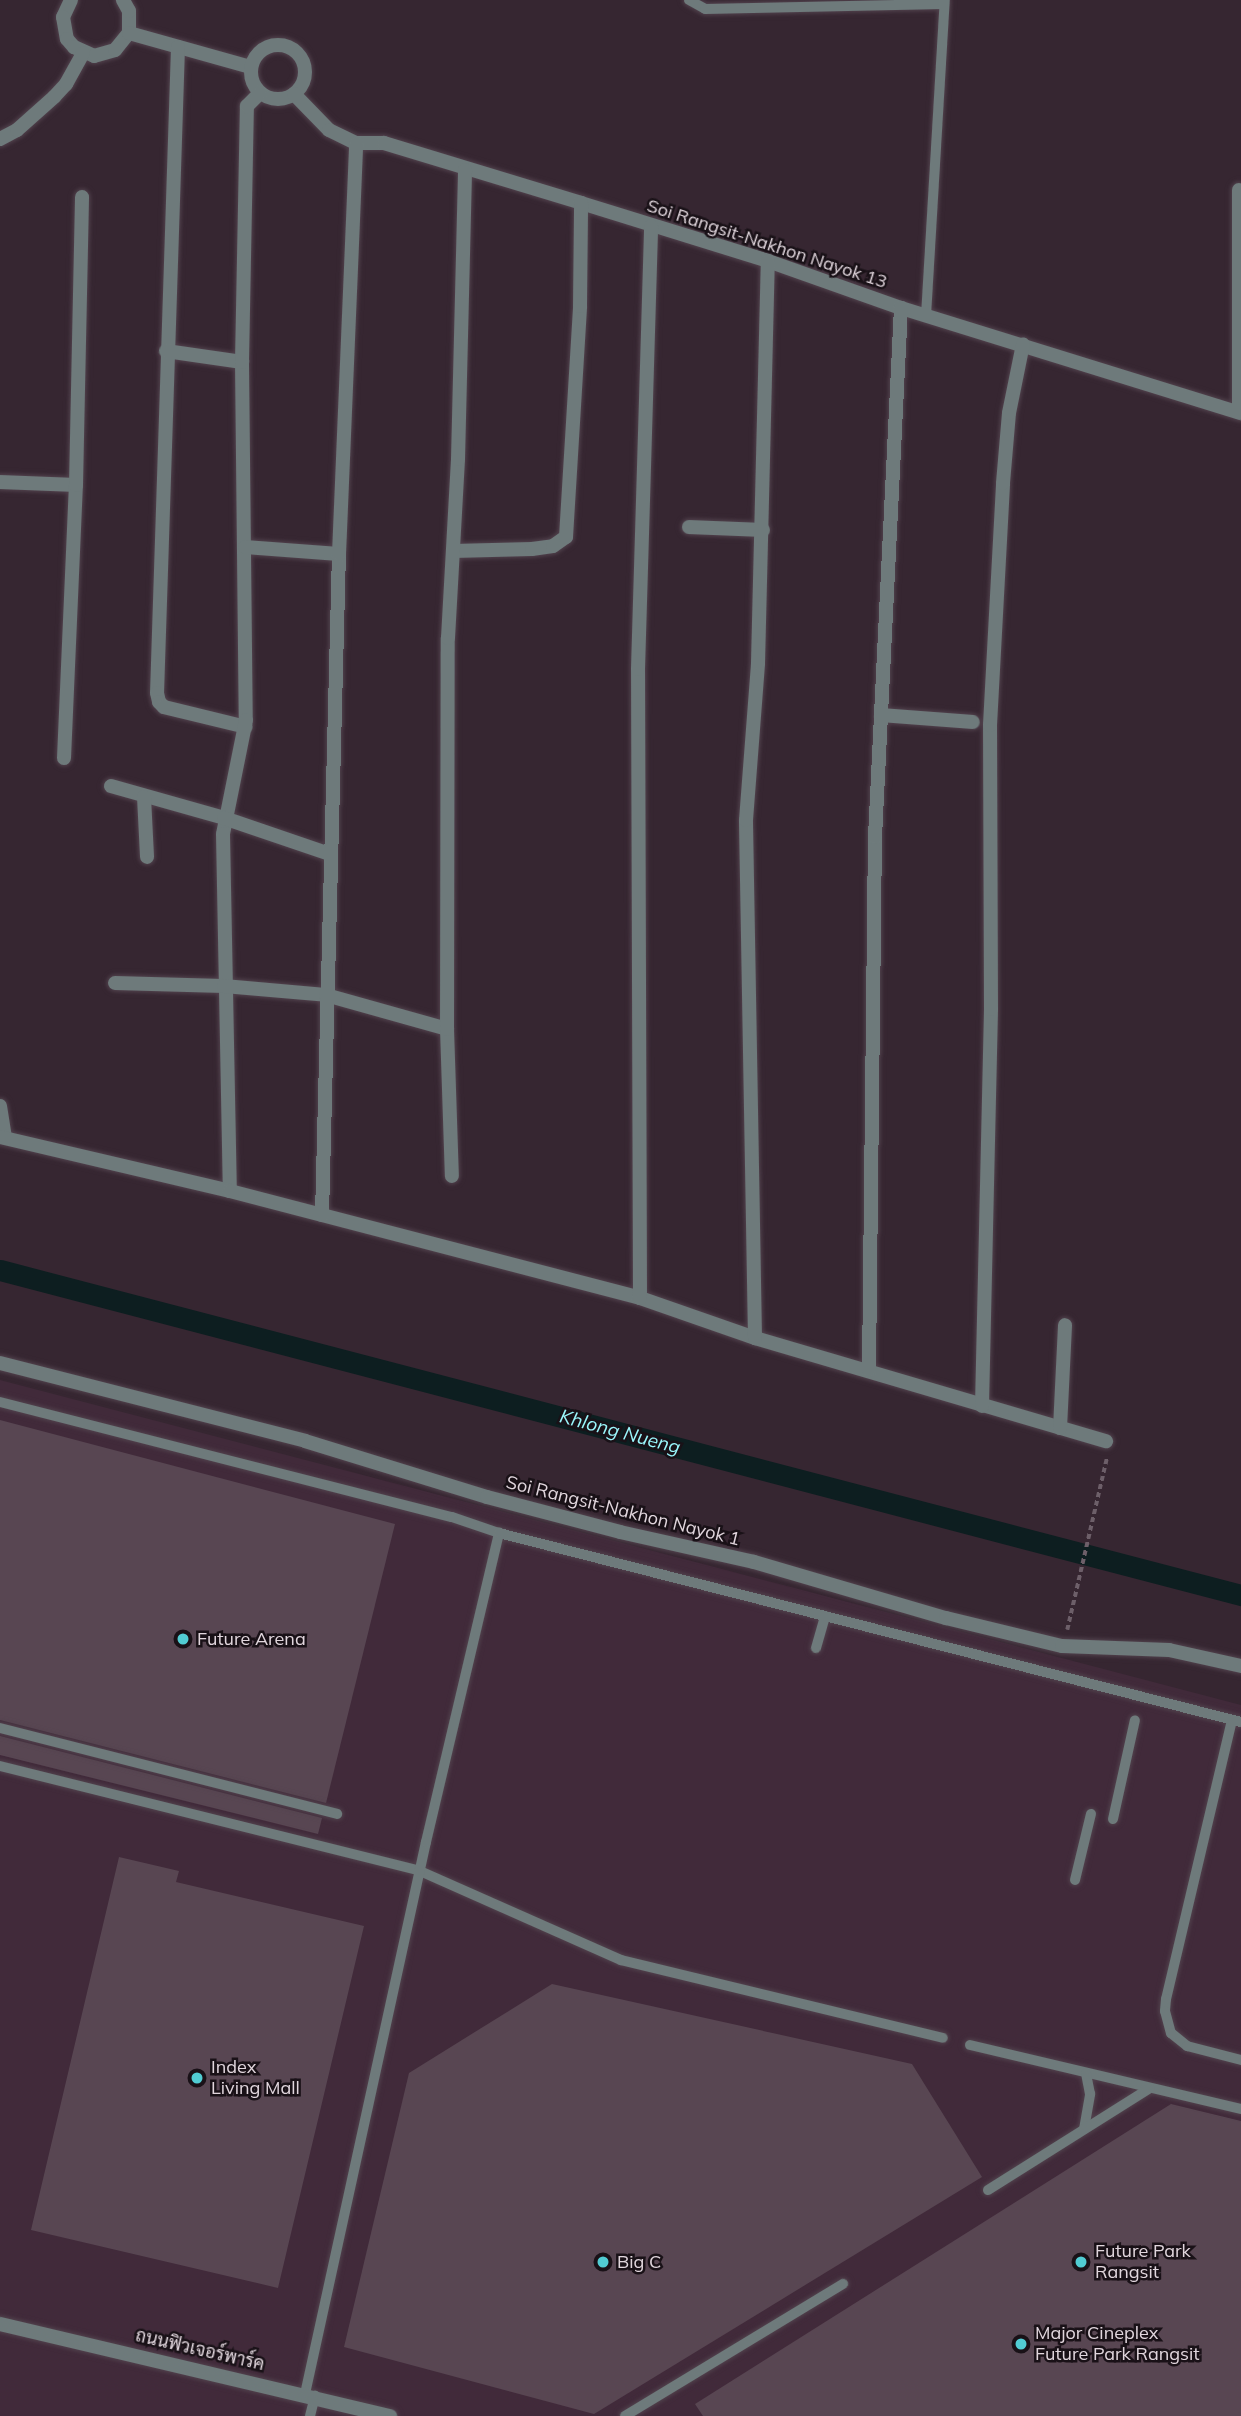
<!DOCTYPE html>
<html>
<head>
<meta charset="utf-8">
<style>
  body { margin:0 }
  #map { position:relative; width:1241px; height:2416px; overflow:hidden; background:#362631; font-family:Mulish,Sarabun,sans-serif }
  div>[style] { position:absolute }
  .built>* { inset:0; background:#412a3a }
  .canal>* { height:21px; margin:-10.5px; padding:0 10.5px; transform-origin:10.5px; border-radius:10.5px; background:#0d1e20 }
  .building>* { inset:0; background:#584652 }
  .path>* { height:3.5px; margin-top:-1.75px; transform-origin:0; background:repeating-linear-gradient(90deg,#6d5f69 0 5px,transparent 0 8.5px) }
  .roads { filter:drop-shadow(0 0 2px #51424d) drop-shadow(0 0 2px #51424d) }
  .lane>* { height:10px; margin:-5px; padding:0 5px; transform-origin:5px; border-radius:5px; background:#6e7a7b }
  .street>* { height:14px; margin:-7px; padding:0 7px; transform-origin:7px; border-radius:7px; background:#6e7a7b }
  .street>.ring { margin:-7px; padding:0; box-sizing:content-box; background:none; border:14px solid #6e7a7b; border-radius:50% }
  .dots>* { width:19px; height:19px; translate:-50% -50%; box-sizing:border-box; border:4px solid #191117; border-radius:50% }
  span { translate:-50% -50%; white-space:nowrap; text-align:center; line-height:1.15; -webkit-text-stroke:5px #191117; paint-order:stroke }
  .street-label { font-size:18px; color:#e1d6dd }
  .poi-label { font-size:18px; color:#e1d6dd }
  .left { translate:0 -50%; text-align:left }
  .water-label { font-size:19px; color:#9af7fc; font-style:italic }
</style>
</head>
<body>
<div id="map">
  <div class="built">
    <div style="clip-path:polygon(0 1380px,1241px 1705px,1241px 2416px,0 2416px)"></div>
  </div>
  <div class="canal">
    <div style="left:0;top:1270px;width:1283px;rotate:14.68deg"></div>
  </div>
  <div class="building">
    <div style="clip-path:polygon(0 1420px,395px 1524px,326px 1803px,0 1720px)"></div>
    <div style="clip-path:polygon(0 1736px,322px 1818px,318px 1834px,0 1755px)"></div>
    <div style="clip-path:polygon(119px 1857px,179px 1871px,176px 1882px,364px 1926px,278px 2288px,31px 2230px)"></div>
    <div style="clip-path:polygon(552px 1984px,912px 2064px,982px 2177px,594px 2414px,344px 2347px,409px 2073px)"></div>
    <div style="clip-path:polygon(1171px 2104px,1241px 2121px,1241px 2416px,703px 2416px,695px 2404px)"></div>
  </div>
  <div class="path">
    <div style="left:1067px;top:1630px;width:178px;rotate:-77deg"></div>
  </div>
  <div class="roads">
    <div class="lane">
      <div style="left:689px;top:0;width:18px;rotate:29deg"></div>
      <div style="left:705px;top:9px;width:239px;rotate:-1.2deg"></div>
      <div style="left:926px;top:316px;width:317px;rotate:-86.6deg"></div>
      <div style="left:0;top:1402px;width:466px;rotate:14.3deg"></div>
      <div style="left:452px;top:1517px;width:50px;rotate:18.8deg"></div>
      <div style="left:816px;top:1648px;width:33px;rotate:-74deg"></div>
      <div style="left:1232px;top:1720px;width:287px;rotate:103.3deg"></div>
      <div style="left:1166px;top:1999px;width:12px;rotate:95deg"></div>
      <div style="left:1165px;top:2011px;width:23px;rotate:75deg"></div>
      <div style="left:1171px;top:2033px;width:21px;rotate:39deg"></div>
      <div style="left:1187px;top:2046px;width:56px;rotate:14.5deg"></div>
      <div style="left:0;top:1728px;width:348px;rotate:14.3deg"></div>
      <div style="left:0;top:1766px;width:433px;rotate:14deg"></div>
      <div style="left:420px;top:1871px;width:220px;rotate:23.9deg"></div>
      <div style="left:621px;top:1960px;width:331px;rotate:13.6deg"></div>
      <div style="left:1113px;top:1819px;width:101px;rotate:-77.5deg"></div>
      <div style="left:1075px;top:1880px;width:68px;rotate:-76.4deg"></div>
      <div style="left:970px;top:2045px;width:278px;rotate:13.3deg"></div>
      <div style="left:1084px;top:2129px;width:36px;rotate:-80deg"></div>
      <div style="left:1090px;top:2094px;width:21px;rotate:-101deg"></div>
      <div style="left:988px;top:2190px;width:191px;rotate:-32.2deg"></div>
      <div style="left:305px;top:2394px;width:565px;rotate:-77.64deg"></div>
      <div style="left:426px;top:1842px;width:318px;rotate:-76.7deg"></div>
      <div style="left:499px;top:1533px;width:766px;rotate:14.29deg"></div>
      <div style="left:310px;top:2416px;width:21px;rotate:-76deg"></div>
      <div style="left:625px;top:2416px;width:255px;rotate:-31.2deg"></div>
    </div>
    <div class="street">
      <div style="left:71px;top:0;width:19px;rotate:115deg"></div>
      <div style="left:63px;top:17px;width:22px;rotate:80deg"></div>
      <div style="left:67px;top:39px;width:11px;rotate:49deg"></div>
      <div style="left:74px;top:47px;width:22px;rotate:24deg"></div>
      <div style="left:94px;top:56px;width:22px;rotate:-16deg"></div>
      <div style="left:115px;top:50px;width:22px;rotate:-51deg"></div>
      <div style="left:129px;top:33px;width:22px;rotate:-90deg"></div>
      <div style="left:129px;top:11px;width:13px;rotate:-119deg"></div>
      <div style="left:129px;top:33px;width:127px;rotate:15.6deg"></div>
      <div class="ring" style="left:251px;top:45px;width:40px;height:40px"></div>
      <div style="left:178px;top:47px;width:646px;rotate:91.86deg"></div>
      <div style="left:157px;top:693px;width:9px;rotate:77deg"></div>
      <div style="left:159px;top:702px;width:7px;rotate:45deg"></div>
      <div style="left:164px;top:707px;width:84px;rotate:13.7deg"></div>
      <div style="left:294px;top:94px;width:50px;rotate:45.8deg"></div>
      <div style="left:329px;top:130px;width:30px;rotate:26deg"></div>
      <div style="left:356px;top:143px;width:28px"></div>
      <div style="left:384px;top:143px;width:206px;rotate:16.9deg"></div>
      <div style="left:581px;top:203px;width:196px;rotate:17.2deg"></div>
      <div style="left:768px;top:261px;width:141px;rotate:19.5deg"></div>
      <div style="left:901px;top:308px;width:356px;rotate:17.2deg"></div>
      <div style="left:0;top:139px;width:19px;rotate:-28deg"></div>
      <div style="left:17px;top:130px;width:50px;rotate:-41.7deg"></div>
      <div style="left:54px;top:97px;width:18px;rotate:-47deg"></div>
      <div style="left:66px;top:84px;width:35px;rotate:-61deg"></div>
      <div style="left:1239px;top:190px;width:222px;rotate:90deg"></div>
      <div style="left:166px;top:351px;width:77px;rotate:8.2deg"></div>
      <div style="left:242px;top:362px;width:358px;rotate:89.4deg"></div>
      <div style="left:246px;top:720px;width:116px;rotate:101.4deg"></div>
      <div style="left:223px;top:834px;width:357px;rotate:88.9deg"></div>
      <div style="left:242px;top:362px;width:256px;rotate:-88.9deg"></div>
      <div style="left:247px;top:106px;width:18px;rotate:-45deg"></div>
      <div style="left:0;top:482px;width:76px;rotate:2.3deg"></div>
      <div style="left:689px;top:527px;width:74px;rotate:2.3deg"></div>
      <div style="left:245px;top:547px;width:94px;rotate:4.3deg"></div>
      <div style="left:453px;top:551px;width:79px;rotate:-1.5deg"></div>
      <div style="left:532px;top:549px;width:21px;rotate:-8deg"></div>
      <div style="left:553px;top:546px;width:16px;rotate:-35deg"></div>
      <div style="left:566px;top:537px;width:231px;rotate:-86.5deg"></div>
      <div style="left:580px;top:306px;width:103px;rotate:-89.4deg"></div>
      <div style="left:881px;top:715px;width:92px;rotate:4.4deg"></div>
      <div style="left:64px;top:758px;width:273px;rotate:-87.5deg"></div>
      <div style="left:76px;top:485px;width:288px;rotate:-88.8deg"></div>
      <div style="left:111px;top:786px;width:117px;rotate:15.8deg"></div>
      <div style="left:224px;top:818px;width:112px;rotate:18.8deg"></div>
      <div style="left:144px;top:797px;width:60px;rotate:87.1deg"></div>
      <div style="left:115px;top:983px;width:109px;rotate:1.6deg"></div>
      <div style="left:224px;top:986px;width:102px;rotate:5deg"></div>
      <div style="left:326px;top:995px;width:126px;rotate:15.7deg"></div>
      <div style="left:447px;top:1029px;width:147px;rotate:88.1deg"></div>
      <div style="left:447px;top:1029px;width:391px;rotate:-89.9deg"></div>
      <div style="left:448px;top:638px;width:179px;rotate:-86.8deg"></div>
      <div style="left:458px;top:459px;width:289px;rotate:-88.6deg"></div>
      <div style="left:0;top:1106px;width:32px;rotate:81deg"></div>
      <div style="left:0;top:1137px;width:236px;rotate:13.2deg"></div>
      <div style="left:230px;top:1191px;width:424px;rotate:14.6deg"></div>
      <div style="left:640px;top:1298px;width:122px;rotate:19.2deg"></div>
      <div style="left:755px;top:1338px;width:366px;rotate:16.4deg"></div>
      <div style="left:322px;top:1215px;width:661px;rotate:-88.53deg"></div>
      <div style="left:339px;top:554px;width:411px;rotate:-87.6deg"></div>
      <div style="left:640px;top:1298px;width:629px;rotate:-90.18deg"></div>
      <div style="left:638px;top:669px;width:443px;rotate:-88.3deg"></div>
      <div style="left:755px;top:1338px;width:518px;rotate:-91deg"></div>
      <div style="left:746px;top:820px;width:157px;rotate:-85.6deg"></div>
      <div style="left:758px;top:663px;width:402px;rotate:-88.6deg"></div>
      <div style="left:0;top:1363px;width:315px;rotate:14.3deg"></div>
      <div style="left:305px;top:1441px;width:190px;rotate:17.1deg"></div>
      <div style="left:487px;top:1497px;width:138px;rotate:14.7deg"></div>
      <div style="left:620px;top:1532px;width:137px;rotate:12.6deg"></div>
      <div style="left:754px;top:1562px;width:200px;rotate:16.3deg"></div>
      <div style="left:946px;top:1618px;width:119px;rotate:13.6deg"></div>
      <div style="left:1062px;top:1646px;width:107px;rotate:2.1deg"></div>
      <div style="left:1169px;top:1650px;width:74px;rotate:12.5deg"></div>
      <div style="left:869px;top:1370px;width:533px;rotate:-89.36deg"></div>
      <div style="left:875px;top:837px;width:530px;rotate:-87.19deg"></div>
      <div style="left:982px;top:1406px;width:397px;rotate:-88.7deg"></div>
      <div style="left:991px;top:1009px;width:284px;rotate:-90.2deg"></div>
      <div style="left:990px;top:725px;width:242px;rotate:-86.9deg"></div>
      <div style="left:1003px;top:483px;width:70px;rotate:-85.1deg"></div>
      <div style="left:1009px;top:413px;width:70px;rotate:-78.5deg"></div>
      <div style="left:1060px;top:1428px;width:103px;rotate:-87.2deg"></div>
      <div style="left:0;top:2324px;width:401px;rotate:13.3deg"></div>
    </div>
  </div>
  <div class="dots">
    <div style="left:183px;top:1639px;background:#51ccd3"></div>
    <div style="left:197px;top:2078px;background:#51ccd3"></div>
    <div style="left:603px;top:2262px;background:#51ccd3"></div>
    <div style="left:1081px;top:2262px;background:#51ccd3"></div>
    <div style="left:1021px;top:2344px;background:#51ccd3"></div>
  </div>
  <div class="street-label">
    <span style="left:767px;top:244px;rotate:18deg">Soi Rangsit-Nakhon Nayok 13</span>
    <span style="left:623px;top:1511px;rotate:14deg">Soi Rangsit-Nakhon Nayok 1</span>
    <span style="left:200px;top:2350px;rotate:13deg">ถนนฟิวเจอร์พาร์ค</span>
  </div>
  <div class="poi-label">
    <span class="left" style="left:197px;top:1639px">Future Arena</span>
    <span class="left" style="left:211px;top:2078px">Index<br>Living Mall</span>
    <span class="left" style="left:1095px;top:2262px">Future Park<br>Rangsit</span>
    <span class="left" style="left:617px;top:2262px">Big C</span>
    <span class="left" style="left:1035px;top:2344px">Major Cineplex<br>Future Park Rangsit</span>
  </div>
  <div class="water-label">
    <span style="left:620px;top:1432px;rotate:15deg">Khlong Nueng</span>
  </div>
</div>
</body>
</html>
